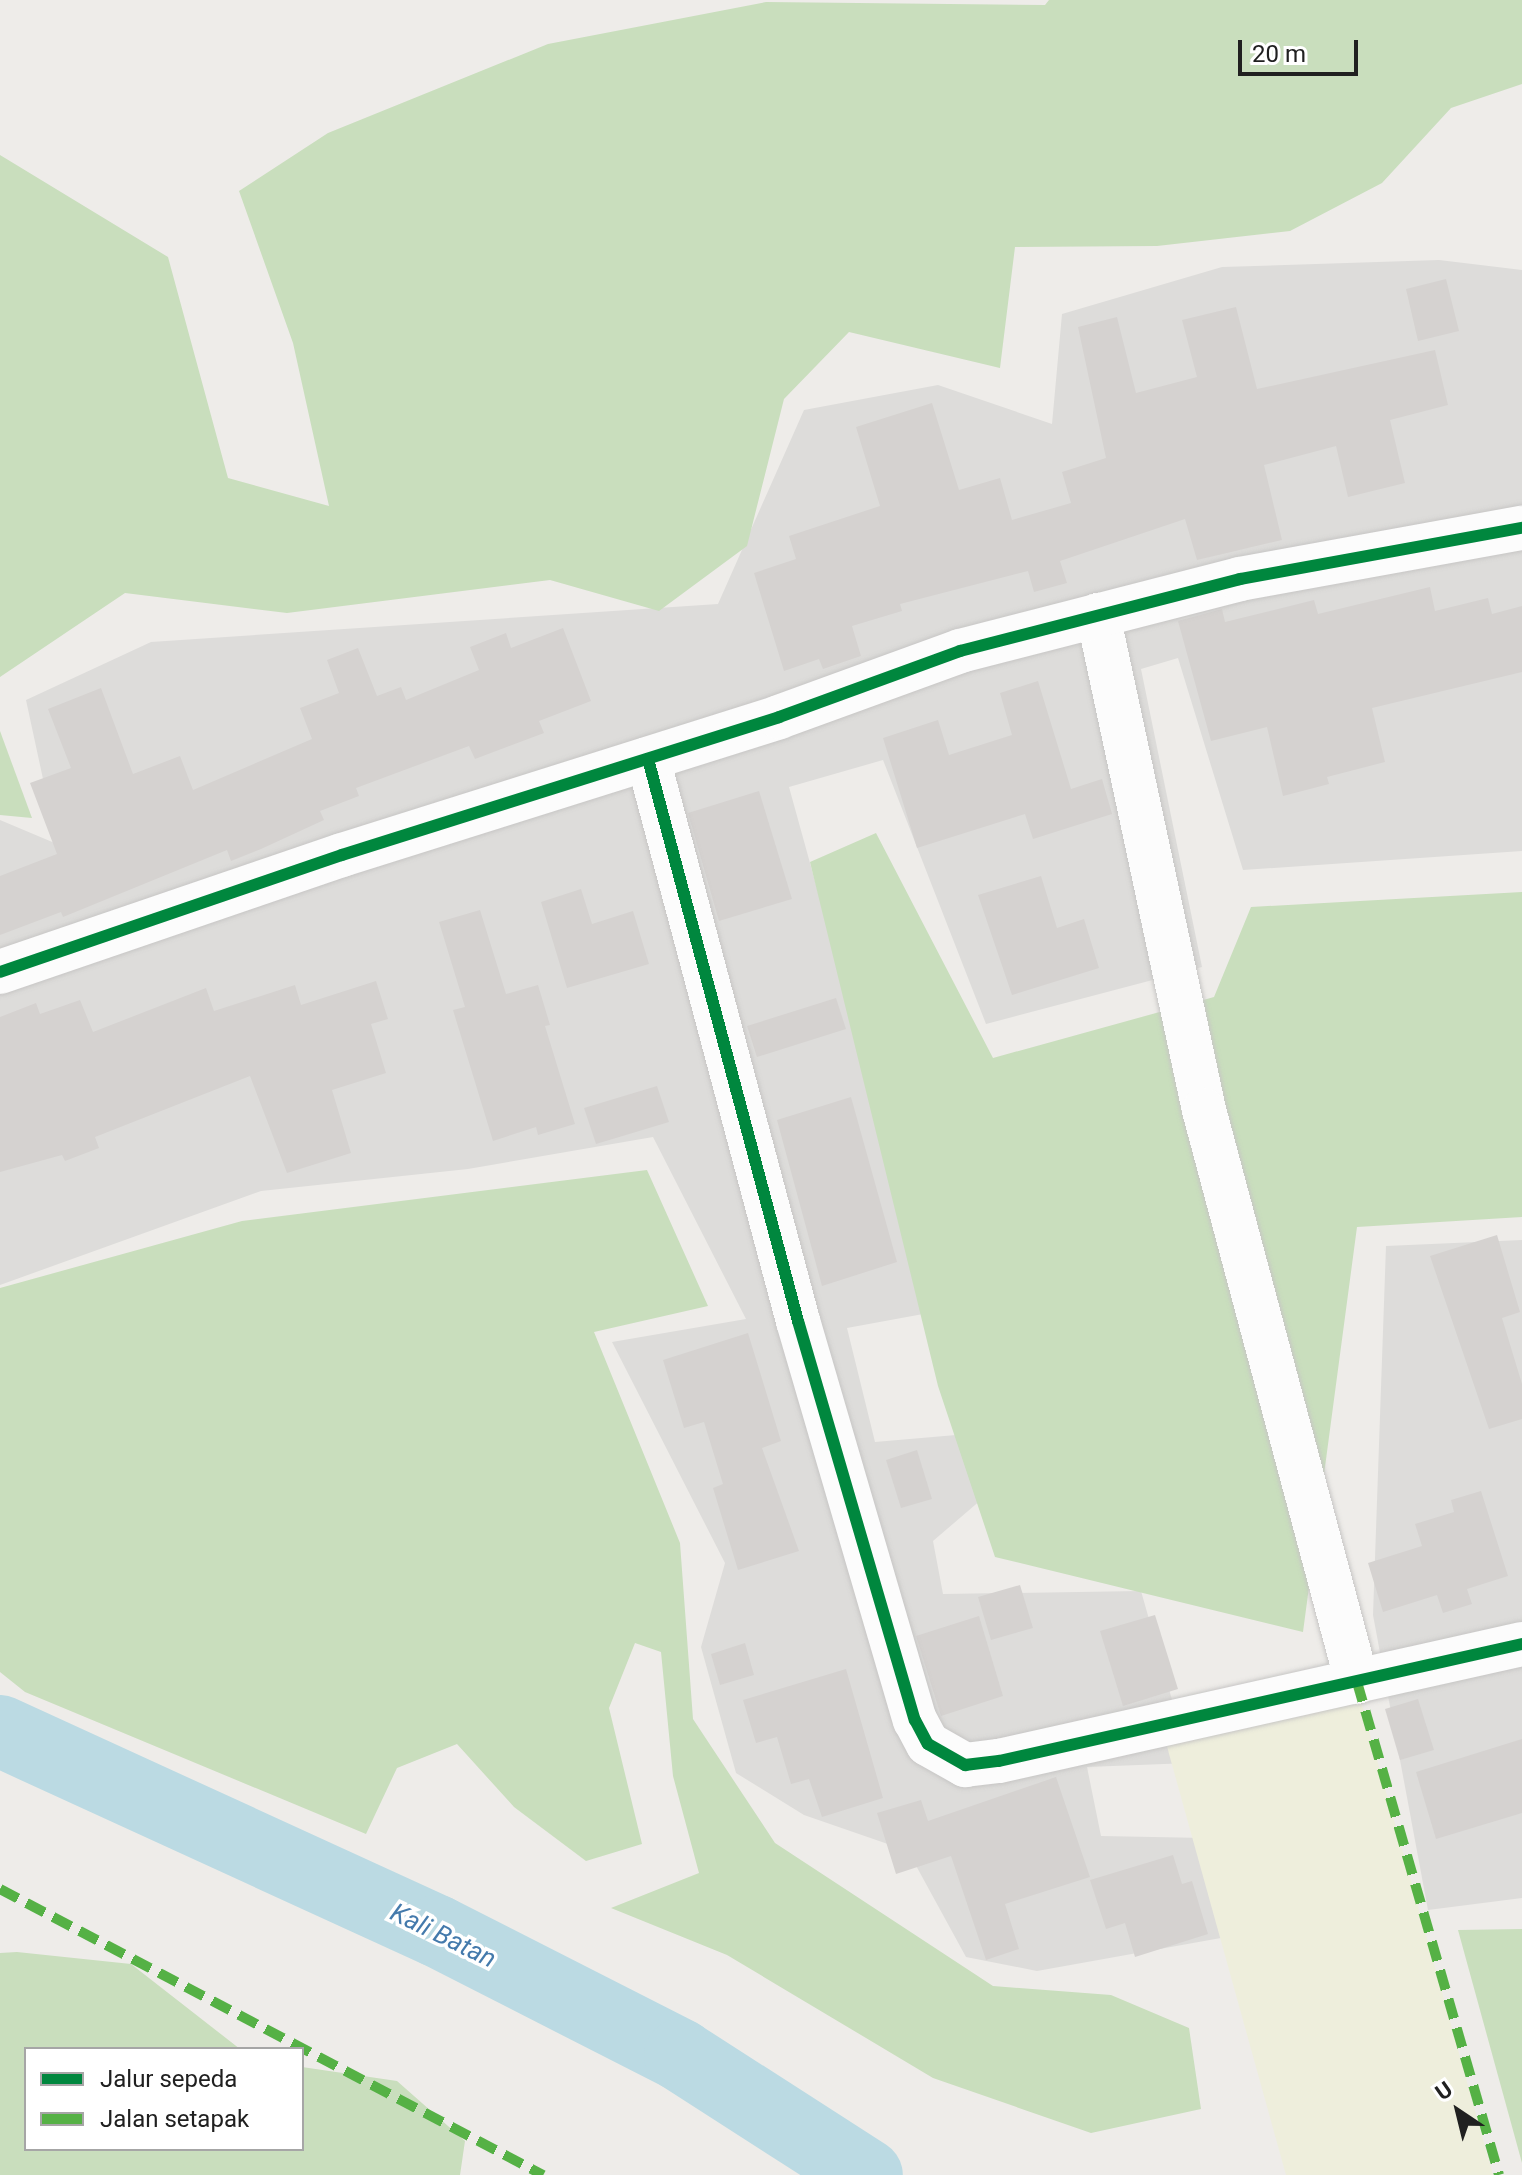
<!DOCTYPE html>
<html>
<head>
<meta charset="utf-8">
<style>
  body { margin:0 }
  #map { position:relative; width:1522px; height:2175px; overflow:hidden; background:#eeece9; font-family:Roboto,sans-serif }
  div>[style] { position:absolute }
  .residential>* { inset:0; background:#dddcda }
  .farmland>* { inset:0; background:#eeeedc }
  .forest>* { inset:0; background:#c9debd }
  .river>* { height:72px; margin:-36px; padding:0 36px; transform-origin:36px; border-radius:36px; background:#bbdae3 }
  .building>* { inset:0; background:#d5d2d0 }
  .roads { filter:drop-shadow(0 0 2px #c7c6c5) drop-shadow(0 0 2px #c7c6c5) }
  .minor>* { height:44px; margin:-22px; padding:0 22px; transform-origin:22px; border-radius:22px; background:#fcfcfc }
  .quiet>* { height:10px; margin-top:-5px; transform-origin:0; background:repeating-linear-gradient(90deg,#55b145 0 20px,transparent 0 30px) }
  .cycleway>* { height:12px; margin:-6px; padding:0 6px; transform-origin:6px; border-radius:6px; background:#00873e }
  span { translate:-50% -50%; white-space:nowrap; text-align:center; line-height:1.15; -webkit-text-stroke:7px #fff; paint-order:stroke }
  .water-label { font-size:26px; color:#447aac; font-style:italic }
  .legend { position:absolute; left:24px; top:2047px; width:280px; height:104px; box-sizing:border-box; background:#fff; border:2px solid #a6a6a6; margin:0; padding:10px 14px; list-style:none; font-size:24px; color:#202020 }
  .legend li { display:flex; align-items:center; gap:16px; height:40px }
  .legend b { width:40px; border:2px solid #a6a6a6 }
  .north { position:absolute; left:1418px; top:2071px; width:80px; height:80px; -webkit-text-stroke:6px #fff; paint-order:stroke; rotate:325deg; font-size:22px; font-weight:700; line-height:32px; text-align:center; color:#202020 }
  .north::after { content:''; display:block; margin:auto; width:28px; height:36px; background:#202020; clip-path:polygon(50% 0,100% 100%,50% 72%,0 100%) }
  .scale { position:absolute; left:1238px; top:40px; width:120px; height:36px; box-sizing:border-box; border:4px solid #202020; border-top:0; padding-left:10px; font-size:24px; line-height:28px; white-space:nowrap; color:#202020; -webkit-text-stroke:6px #fff; paint-order:stroke }
</style>
</head>
<body>
<div id="map">
  <div class="residential">
    <div style="clip-path:polygon(1439px 260px,1522px 270px,1522px 851px,1243px 870px,1178px 658px,1141px 669px,1202px 967px,986px 1024px,883px 760px,789px 787px,934px 1312px,847px 1328px,875px 1442px,956px 1435px,982px 1499px,933px 1541px,943px 1594px,1141px 1591px,1190px 1763px,1087px 1767px,1101px 1836px,1205px 1838px,1232px 1936px,1037px 1971px,966px 1957px,908px 1851px,804px 1815px,736px 1773px,701px 1647px,725px 1563px,612px 1342px,746px 1319px,653px 1137px,468px 1169px,261px 1191px,0 1285px,0 820px,57px 844px,26px 700px,151px 642px,718px 604px,804px 410px,938px 385px,1052px 424px,1062px 314px,1222px 267px)"></div>
    <div style="clip-path:polygon(1522px 1240px,1522px 1898px,1428px 1910px,1373px 1615px,1386px 1246px)"></div>
  </div>
  <div class="farmland">
    <div style="clip-path:polygon(1357px 1688px,1493px 2175px,1286px 2175px,1166px 1743px)"></div>
  </div>
  <div class="forest">
    <div style="clip-path:polygon(1049px 0,1522px 0,1522px 84px,1451px 108px,1382px 183px,1290px 231px,1157px 246px,1015px 247px,1000px 368px,849px 332px,784px 399px,747px 546px,659px 611px,550px 580px,287px 613px,125px 593px,0 677px,0 155px,168px 257px,228px 478px,329px 506px,293px 343px,239px 191px,328px 133px,548px 44px,766px 2px,1045px 5px)"></div>
    <div style="clip-path:polygon(0 731px,32px 818px,0 815px)"></div>
    <div style="clip-path:polygon(876px 833px,993px 1058px,1214px 997px,1251px 907px,1522px 892px,1522px 1217px,1357px 1227px,1303px 1632px,995px 1557px,938px 1386px,810px 862px)"></div>
    <div style="clip-path:polygon(647px 1170px,708px 1306px,594px 1332px,680px 1543px,693px 1719px,775px 1843px,993px 1986px,1111px 1995px,1189px 2028px,1201px 2109px,1091px 2133px,933px 2078px,727px 1955px,611px 1908px,699px 1873px,673px 1776px,661px 1652px,635px 1643px,609px 1708px,642px 1844px,586px 1861px,514px 1807px,457px 1744px,397px 1768px,366px 1834px,25px 1692px,0 1672px,0 1288px,242px 1221px)"></div>
    <div style="clip-path:polygon(1522px 1929px,1522px 2163px,1458px 1930px)"></div>
    <div style="clip-path:polygon(17px 1952px,131px 1964px,240px 2049px,26px 2049px,26px 2149px,302px 2149px,302px 2067px,397px 2081px,465px 2141px,460px 2175px,0 2175px,0 1953px)"></div>
  </div>
  <div class="river">
    <div style="left:0;top:1731px;width:481px;rotate:24.6deg"></div>
    <div style="left:437px;top:1931px;width:273px;rotate:27deg"></div>
    <div style="left:680px;top:2055px;width:222px;rotate:32.7deg"></div>
  </div>
  <div class="building">
    <div style="clip-path:polygon(1446px 279px,1459px 331px,1418px 341px,1406px 289px)"></div>
    <div style="clip-path:polygon(1236px 307px,1257px 389px,1435px 350px,1448px 405px,1390px 420px,1405px 483px,1348px 497px,1336px 446px,1264px 465px,1282px 540px,1197px 560px,1185px 519px,1060px 561px,1067px 583px,1034px 592px,1028px 571px,900px 604px,902px 611px,852px 626px,861px 656px,823px 669px,819px 659px,784px 671px,754px 573px,796px 559px,789px 536px,880px 506px,856px 427px,932px 403px,959px 490px,1000px 478px,1012px 520px,1071px 503px,1062px 472px,1106px 458px,1078px 327px,1117px 317px,1136px 393px,1197px 377px,1182px 320px)"></div>
    <div style="clip-path:polygon(1430px 587px,1435px 611px,1488px 598px,1492px 614px,1522px 606px,1522px 672px,1372px 708px,1385px 762px,1327px 777px,1329px 784px,1283px 796px,1267px 727px,1211px 741px,1178px 621px,1222px 609px,1225px 622px,1314px 600px,1318px 614px)"></div>
    <div style="clip-path:polygon(563px 628px,591px 701px,539px 721px,544px 733px,475px 759px,469px 746px,356px 788px,359px 796px,320px 811px,324px 820px,261px 849px,231px 861px,227px 850px,63px 917px,61px 912px,0 935px,0 876px,57px 854px,30px 783px,71px 768px,48px 709px,101px 688px,133px 774px,180px 756px,193px 790px,312px 739px,300px 708px,339px 693px,327px 660px,358px 648px,377px 696px,401px 687px,406px 700px,479px 670px,470px 647px,506px 633px,511px 648px)"></div>
    <div style="clip-path:polygon(1038px 681px,1071px 789px,1102px 779px,1112px 814px,1033px 839px,1025px 814px,917px 848px,883px 738px,938px 720px,949px 755px,1012px 735px,1000px 693px)"></div>
    <div style="clip-path:polygon(759px 791px,792px 899px,719px 921px,688px 813px)"></div>
    <div style="clip-path:polygon(1041px 876px,1057px 928px,1084px 919px,1099px 968px,1012px 995px,978px 895px)"></div>
    <div style="clip-path:polygon(581px 889px,592px 924px,633px 911px,649px 964px,567px 988px,541px 902px)"></div>
    <div style="clip-path:polygon(480px 910px,506px 994px,538px 985px,550px 1025px,545px 1026px,575px 1124px,538px 1135px,536px 1127px,493px 1141px,453px 1010px,465px 1007px,439px 922px)"></div>
    <div style="clip-path:polygon(376px 981px,388px 1019px,371px 1024px,386px 1073px,332px 1090px,351px 1153px,287px 1173px,250px 1076px,95px 1137px,99px 1148px,65px 1161px,62px 1155px,0 1172px,0 1017px,36px 1003px,40px 1014px,80px 1000px,93px 1032px,206px 988px,214px 1011px,295px 985px,301px 1005px)"></div>
    <div style="clip-path:polygon(836px 998px,846px 1029px,757px 1057px,747px 1026px)"></div>
    <div style="clip-path:polygon(657px 1086px,669px 1122px,596px 1144px,584px 1108px)"></div>
    <div style="clip-path:polygon(851px 1097px,897px 1262px,822px 1286px,777px 1120px)"></div>
    <div style="clip-path:polygon(1497px 1235px,1520px 1312px,1502px 1318px,1522px 1384px,1522px 1419px,1489px 1429px,1430px 1256px)"></div>
    <div style="clip-path:polygon(748px 1333px,781px 1441px,762px 1448px,799px 1551px,738px 1570px,713px 1488px,723px 1484px,704px 1422px,684px 1428px,663px 1360px)"></div>
    <div style="clip-path:polygon(917px 1450px,932px 1499px,901px 1508px,886px 1460px)"></div>
    <div style="clip-path:polygon(1481px 1491px,1508px 1576px,1467px 1589px,1472px 1604px,1443px 1613px,1437px 1595px,1383px 1612px,1368px 1563px,1422px 1546px,1415px 1524px,1454px 1512px,1451px 1500px)"></div>
    <div style="clip-path:polygon(1020px 1585px,1033px 1628px,991px 1640px,978px 1597px)"></div>
    <div style="clip-path:polygon(1155px 1615px,1178px 1689px,1123px 1706px,1100px 1631px)"></div>
    <div style="clip-path:polygon(979px 1616px,1003px 1696px,941px 1716px,916px 1636px)"></div>
    <div style="clip-path:polygon(745px 1643px,754px 1675px,720px 1685px,711px 1654px)"></div>
    <div style="clip-path:polygon(846px 1669px,883px 1798px,822px 1817px,809px 1779px,791px 1784px,777px 1737px,756px 1743px,743px 1700px)"></div>
    <div style="clip-path:polygon(1418px 1699px,1434px 1750px,1400px 1760px,1385px 1709px)"></div>
    <div style="clip-path:polygon(1522px 1739px,1522px 1813px,1436px 1839px,1416px 1772px)"></div>
    <div style="clip-path:polygon(1056px 1777px,1090px 1877px,1005px 1904px,1019px 1949px,986px 1960px,951px 1856px,896px 1874px,877px 1813px,921px 1800px,928px 1821px)"></div>
    <div style="clip-path:polygon(1173px 1855px,1182px 1884px,1192px 1881px,1208px 1934px,1135px 1957px,1125px 1923px,1106px 1929px,1090px 1880px)"></div>
  </div>
  <div class="roads">
    <div class="minor">
      <div style="left:1098px;top:615px;width:506px;rotate:77.91deg"></div>
      <div style="left:1204px;top:1110px;width:592px;rotate:75.02deg"></div>
      <div style="left:648px;top:759px;width:582px;rotate:75.06deg"></div>
      <div style="left:798px;top:1321px;width:416px;rotate:73.7deg"></div>
      <div style="left:915px;top:1720px;width:27px;rotate:62deg"></div>
      <div style="left:928px;top:1744px;width:43px;rotate:29.6deg"></div>
      <div style="left:965px;top:1765px;width:34px;rotate:-7deg"></div>
      <div style="left:999px;top:1761px;width:536px;rotate:-12.61deg"></div>
      <div style="left:0;top:972px;width:361px;rotate:-18.9deg"></div>
      <div style="left:342px;top:855px;width:458px;rotate:-17.5deg"></div>
      <div style="left:779px;top:717px;width:193px;rotate:-20deg"></div>
      <div style="left:960px;top:651px;width:289px;rotate:-14.4deg"></div>
      <div style="left:1240px;top:579px;width:287px;rotate:-10.3deg"></div>
    </div>
  </div>
  <div class="quiet">
    <div style="left:1357px;top:1682px;width:513px;rotate:73.93deg"></div>
    <div style="left:0;top:1889px;width:614px;rotate:27.78deg"></div>
  </div>
  <div class="cycleway">
    <div style="left:648px;top:759px;width:582px;rotate:75.06deg"></div>
    <div style="left:798px;top:1321px;width:416px;rotate:73.7deg"></div>
    <div style="left:915px;top:1720px;width:27px;rotate:62deg"></div>
    <div style="left:928px;top:1744px;width:43px;rotate:29.6deg"></div>
    <div style="left:965px;top:1765px;width:34px;rotate:-7deg"></div>
    <div style="left:999px;top:1761px;width:536px;rotate:-12.61deg"></div>
    <div style="left:0;top:972px;width:361px;rotate:-18.9deg"></div>
    <div style="left:342px;top:855px;width:458px;rotate:-17.5deg"></div>
    <div style="left:779px;top:717px;width:193px;rotate:-20deg"></div>
    <div style="left:960px;top:651px;width:289px;rotate:-14.4deg"></div>
    <div style="left:1240px;top:579px;width:287px;rotate:-10.3deg"></div>
  </div>
  <div class="water-label">
    <span style="left:443px;top:1936px;rotate:26deg">Kali Batan</span>
  </div>
  <ul class="legend">
  <li><b style="height:10px;background:#00873e"></b>Jalur sepeda</li>
  <li><b style="height:10px;background:#55b145"></b>Jalan setapak</li>
  </ul>
  <div class="north">U</div>
  <div class="scale">20 m</div>
</div>
</body>
</html>
